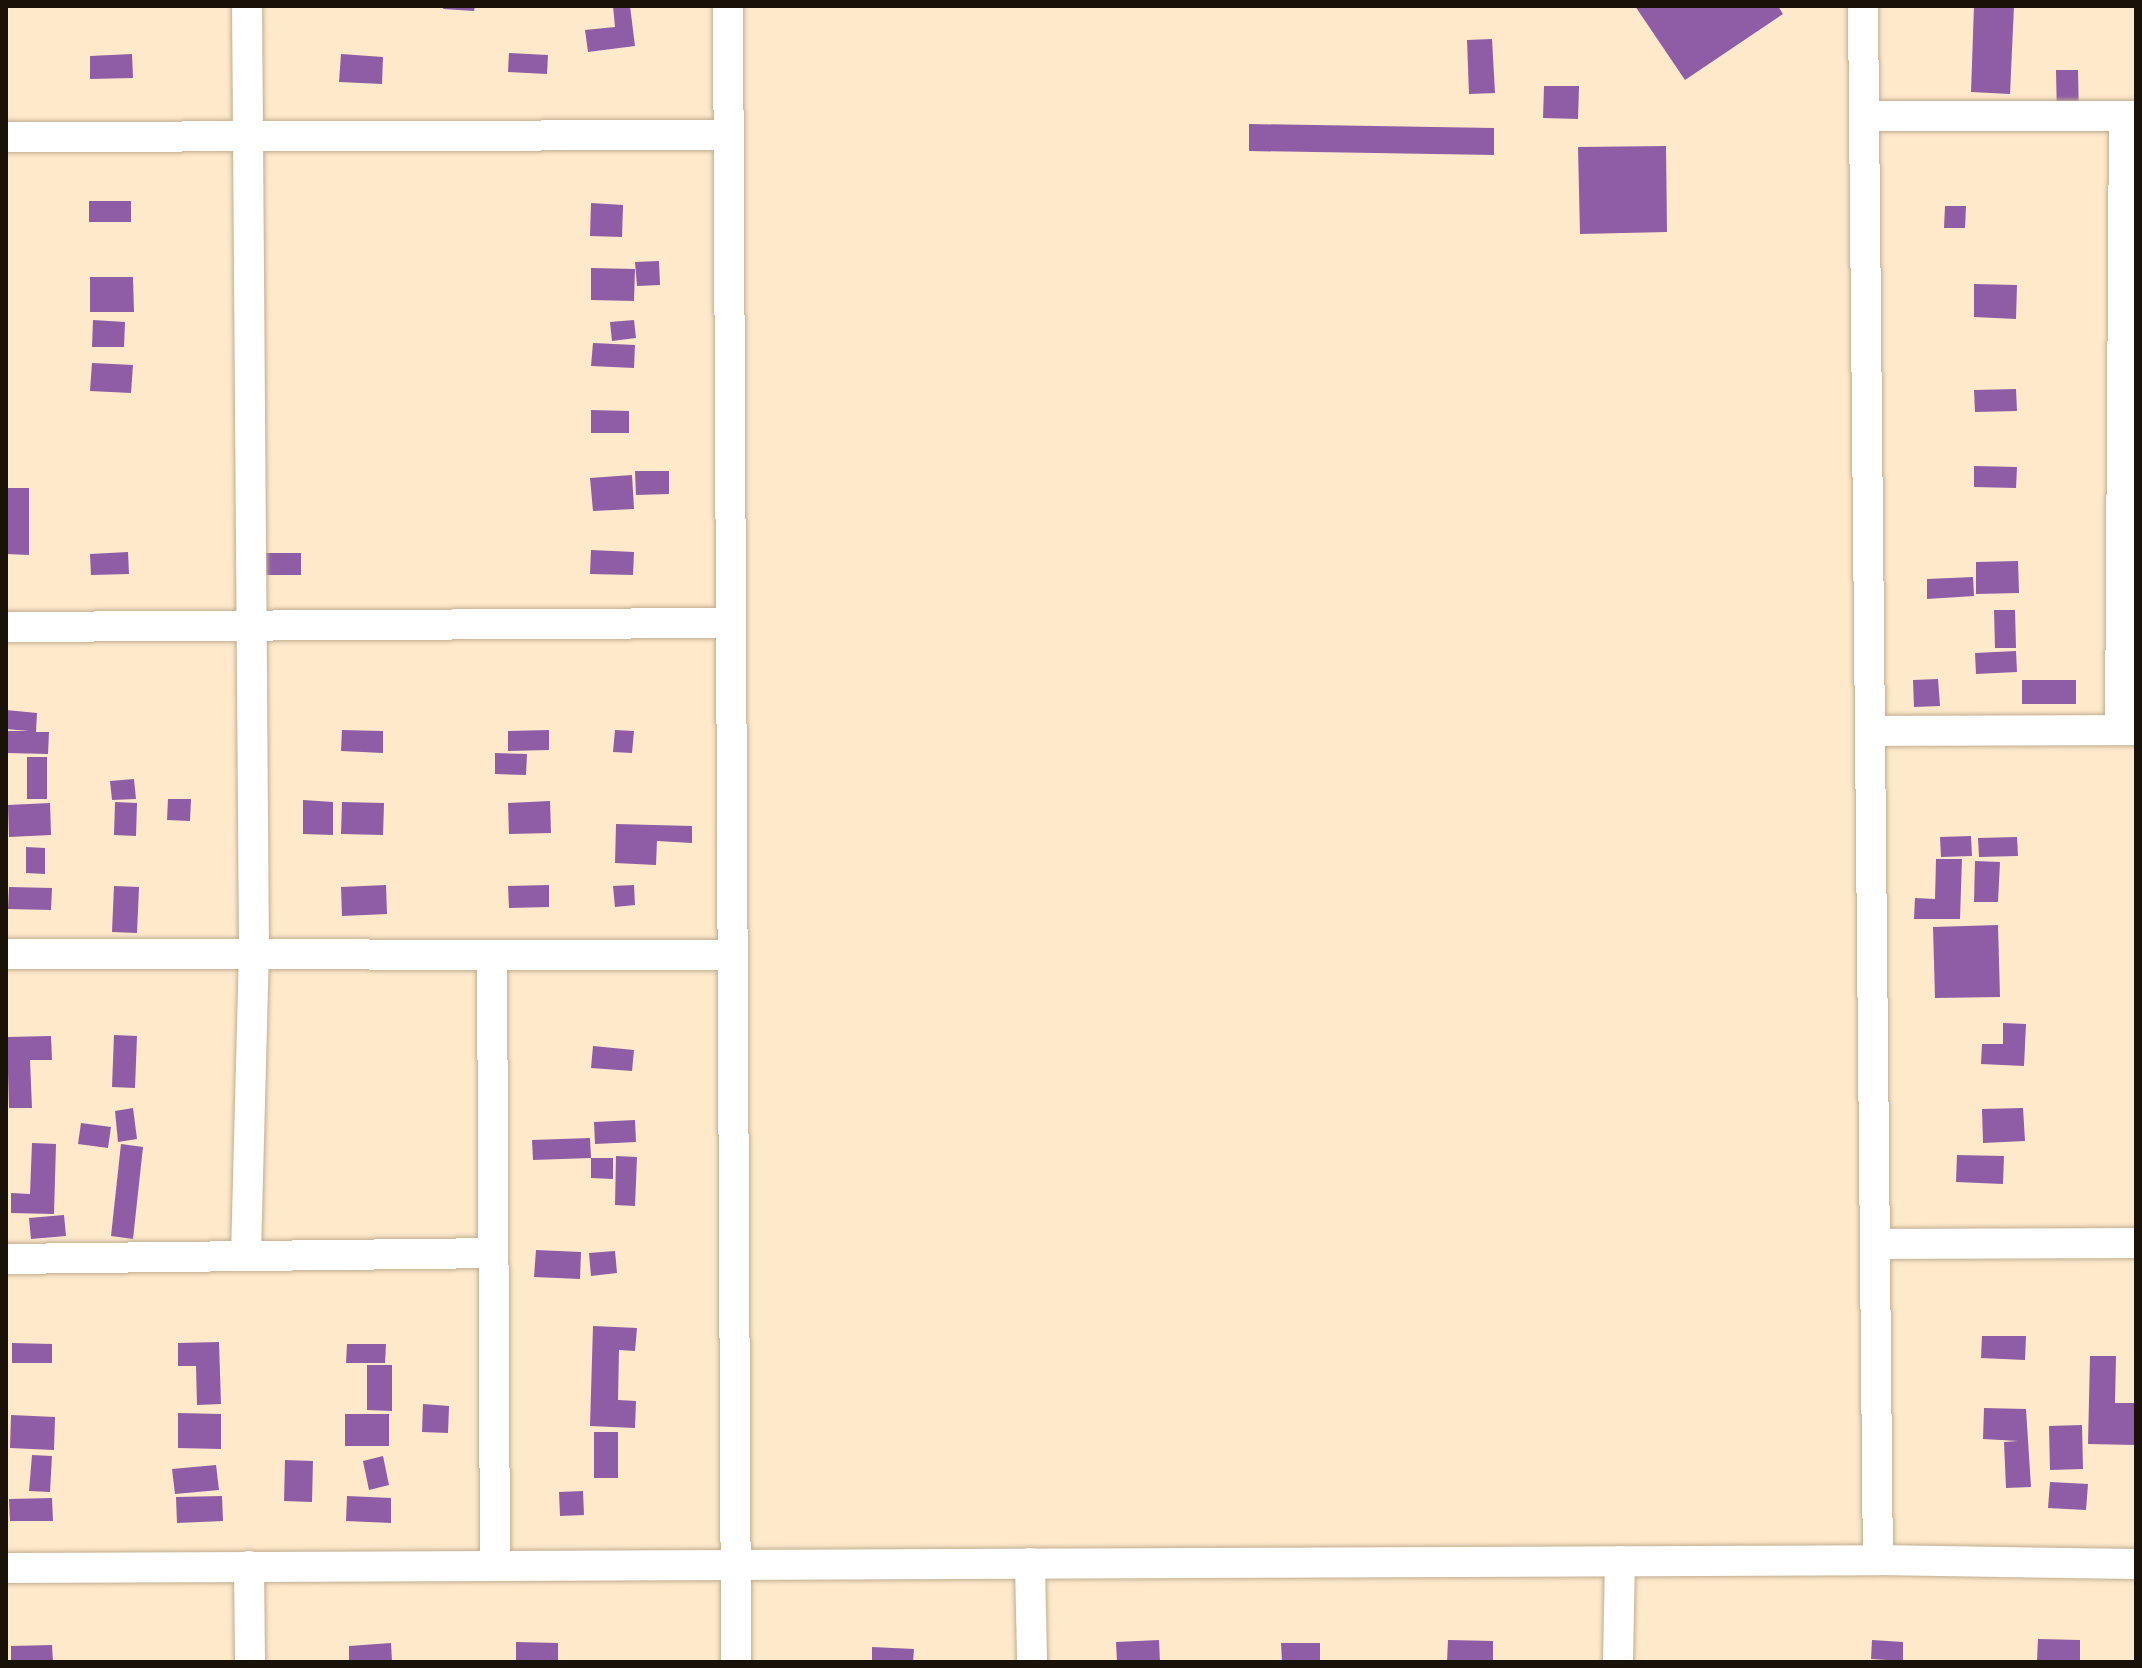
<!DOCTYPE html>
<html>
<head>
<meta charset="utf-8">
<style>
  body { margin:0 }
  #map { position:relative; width:2142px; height:1668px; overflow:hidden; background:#fee9cb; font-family:Rubik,sans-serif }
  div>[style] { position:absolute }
  .building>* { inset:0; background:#8f5da6 }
  .roads { filter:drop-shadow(0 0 2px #c0ad90) drop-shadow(0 0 2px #c0ad90) }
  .minor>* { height:30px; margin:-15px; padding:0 15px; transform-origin:15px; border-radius:15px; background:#fff }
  span { translate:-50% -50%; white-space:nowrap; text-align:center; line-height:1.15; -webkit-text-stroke:6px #fee9cb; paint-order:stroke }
  .frame { position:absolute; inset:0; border:8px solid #191208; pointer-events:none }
</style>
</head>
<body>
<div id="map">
  <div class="building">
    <div style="clip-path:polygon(444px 6px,475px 6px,474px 11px,443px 9px)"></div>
    <div style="clip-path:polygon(613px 6px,630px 6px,635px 46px,588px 52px,585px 30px,615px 27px)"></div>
    <div style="clip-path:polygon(1635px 6px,1778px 6px,1783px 14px,1685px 80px)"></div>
    <div style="clip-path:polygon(1974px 6px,2014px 6px,2010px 94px,1971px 92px)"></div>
    <div style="clip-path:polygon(1492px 39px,1495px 93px,1469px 94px,1467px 40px)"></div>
    <div style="clip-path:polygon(509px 53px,548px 55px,547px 74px,508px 72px)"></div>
    <div style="clip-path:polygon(132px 54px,133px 78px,90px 79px,90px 56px)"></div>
    <div style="clip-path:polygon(341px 54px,383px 57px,382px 84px,339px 82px)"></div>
    <div style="clip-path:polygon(2056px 70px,2078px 70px,2079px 119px,2057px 119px)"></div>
    <div style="clip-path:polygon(1544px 86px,1579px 86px,1578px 119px,1543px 118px)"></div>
    <div style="clip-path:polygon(1249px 124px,1494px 128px,1494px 155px,1249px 151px)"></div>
    <div style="clip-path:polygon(1666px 146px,1667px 232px,1580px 234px,1578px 147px)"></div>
    <div style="clip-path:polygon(89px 201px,131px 201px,131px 222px,89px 222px)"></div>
    <div style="clip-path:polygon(591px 203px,623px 205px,622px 237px,590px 236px)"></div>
    <div style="clip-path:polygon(1945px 206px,1966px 206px,1965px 228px,1944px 228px)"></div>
    <div style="clip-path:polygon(659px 261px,660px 285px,637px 286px,635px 262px)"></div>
    <div style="clip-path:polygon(591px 268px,635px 269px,634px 301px,591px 300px)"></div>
    <div style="clip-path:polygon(90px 277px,133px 277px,134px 312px,90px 312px)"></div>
    <div style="clip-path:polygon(1974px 284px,2017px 285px,2016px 319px,1974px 317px)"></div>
    <div style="clip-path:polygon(93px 320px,125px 322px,124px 347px,92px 347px)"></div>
    <div style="clip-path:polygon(634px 320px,636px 338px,612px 341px,610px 322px)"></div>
    <div style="clip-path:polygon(593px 343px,635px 345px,634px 368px,591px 366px)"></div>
    <div style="clip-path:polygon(92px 363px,133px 365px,131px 393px,90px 391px)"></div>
    <div style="clip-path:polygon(2016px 389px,2017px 411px,1975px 412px,1974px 390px)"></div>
    <div style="clip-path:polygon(591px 410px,629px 411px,629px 433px,591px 433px)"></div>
    <div style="clip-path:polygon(1974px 466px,2017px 467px,2016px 488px,1974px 487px)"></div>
    <div style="clip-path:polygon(635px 471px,669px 471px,669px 494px,636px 495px)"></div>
    <div style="clip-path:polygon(632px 475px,634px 509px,593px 511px,590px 478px)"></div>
    <div style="clip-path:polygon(6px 488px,29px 488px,29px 555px,6px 554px)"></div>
    <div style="clip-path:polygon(591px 550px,634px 552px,633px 575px,590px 574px)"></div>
    <div style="clip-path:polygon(128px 552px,129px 574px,91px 575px,90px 554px)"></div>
    <div style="clip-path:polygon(259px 553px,301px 553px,301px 575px,259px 575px)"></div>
    <div style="clip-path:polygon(2018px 561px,2019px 593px,1976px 594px,1976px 562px)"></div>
    <div style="clip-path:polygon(1973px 577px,1974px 596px,1927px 599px,1927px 579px)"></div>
    <div style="clip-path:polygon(1994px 610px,2015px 610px,2016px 648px,1995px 648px)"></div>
    <div style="clip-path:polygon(2016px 651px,2017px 672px,1976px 674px,1975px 653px)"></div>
    <div style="clip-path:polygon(1938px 679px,1940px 706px,1914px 707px,1913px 680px)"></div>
    <div style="clip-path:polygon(2022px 680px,2076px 680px,2076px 704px,2022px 704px)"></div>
    <div style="clip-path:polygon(6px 710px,37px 713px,36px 732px,49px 732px,48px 754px,7px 753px,8px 731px,29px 731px,6px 729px)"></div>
    <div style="clip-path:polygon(342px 730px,383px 731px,383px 753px,341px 751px)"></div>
    <div style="clip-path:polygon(549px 730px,549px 750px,508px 751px,508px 731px)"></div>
    <div style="clip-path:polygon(615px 730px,634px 731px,632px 753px,613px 752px)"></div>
    <div style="clip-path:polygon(495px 753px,527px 754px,526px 775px,495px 774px)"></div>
    <div style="clip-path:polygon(27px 757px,47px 757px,47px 799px,27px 799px)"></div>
    <div style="clip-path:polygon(134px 779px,136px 799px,112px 800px,110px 781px)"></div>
    <div style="clip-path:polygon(168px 799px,191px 799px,190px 821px,167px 820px)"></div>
    <div style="clip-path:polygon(303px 800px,333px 802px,333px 835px,303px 834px)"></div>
    <div style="clip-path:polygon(550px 801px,551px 833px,509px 834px,508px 803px)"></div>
    <div style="clip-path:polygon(115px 802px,137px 803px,136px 836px,114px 835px)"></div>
    <div style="clip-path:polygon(342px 802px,384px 803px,383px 835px,341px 834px)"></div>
    <div style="clip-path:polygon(50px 803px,51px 835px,9px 837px,8px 805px)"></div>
    <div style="clip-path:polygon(616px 824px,692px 826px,692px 843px,657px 841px,656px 865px,615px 863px)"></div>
    <div style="clip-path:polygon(1971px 836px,1972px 856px,1941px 857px,1940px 837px)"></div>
    <div style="clip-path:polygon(2017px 837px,2018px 856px,1979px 857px,1978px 838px)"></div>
    <div style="clip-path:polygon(26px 847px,45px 848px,45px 874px,26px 873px)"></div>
    <div style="clip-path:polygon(1936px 859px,1962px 859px,1960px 919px,1914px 919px,1915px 898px,1935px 899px)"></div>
    <div style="clip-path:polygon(1975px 861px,2000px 862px,1998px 902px,1974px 902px)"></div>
    <div style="clip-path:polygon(386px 885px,387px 914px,342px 916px,341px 887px)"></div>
    <div style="clip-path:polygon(549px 885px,549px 907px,509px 908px,508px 886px)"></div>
    <div style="clip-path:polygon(634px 885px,635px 905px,615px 907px,613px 886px)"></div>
    <div style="clip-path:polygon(114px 886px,139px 887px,137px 933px,112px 932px)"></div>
    <div style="clip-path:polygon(9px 887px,52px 888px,51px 910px,8px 909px)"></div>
    <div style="clip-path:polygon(1998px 925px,2000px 997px,1935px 998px,1933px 927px)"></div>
    <div style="clip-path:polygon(2003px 1023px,2026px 1024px,2024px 1066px,1981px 1064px,1982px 1044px,2003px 1044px)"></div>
    <div style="clip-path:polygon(114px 1035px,137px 1036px,135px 1088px,112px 1087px)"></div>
    <div style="clip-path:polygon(51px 1036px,52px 1060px,30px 1060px,32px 1108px,9px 1108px,7px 1037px)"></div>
    <div style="clip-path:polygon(593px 1046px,634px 1050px,632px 1071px,591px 1068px)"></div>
    <div style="clip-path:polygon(133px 1108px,137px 1139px,118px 1142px,115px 1111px)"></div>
    <div style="clip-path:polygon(2023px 1108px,2025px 1141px,1983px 1143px,1982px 1109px)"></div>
    <div style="clip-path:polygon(635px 1120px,636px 1142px,595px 1144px,594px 1122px)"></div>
    <div style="clip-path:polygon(81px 1123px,111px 1127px,108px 1148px,78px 1144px)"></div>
    <div style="clip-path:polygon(590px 1138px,591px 1158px,533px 1160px,532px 1140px)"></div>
    <div style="clip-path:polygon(32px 1143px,56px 1144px,54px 1214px,11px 1213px,11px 1193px,30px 1194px)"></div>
    <div style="clip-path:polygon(121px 1144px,143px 1147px,133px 1239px,111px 1236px)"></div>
    <div style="clip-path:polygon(1957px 1155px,2004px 1156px,2003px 1184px,1956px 1182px)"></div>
    <div style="clip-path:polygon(616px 1156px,637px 1157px,635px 1206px,615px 1205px)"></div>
    <div style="clip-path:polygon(591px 1158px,613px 1158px,613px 1179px,591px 1178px)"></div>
    <div style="clip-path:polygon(64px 1215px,66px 1236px,31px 1239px,29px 1218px)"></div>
    <div style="clip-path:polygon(536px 1250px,581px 1252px,580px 1279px,534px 1277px)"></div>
    <div style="clip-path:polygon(615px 1251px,617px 1273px,591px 1276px,589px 1253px)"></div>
    <div style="clip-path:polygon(593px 1326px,637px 1328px,635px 1351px,619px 1350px,618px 1400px,636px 1401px,635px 1428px,590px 1426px)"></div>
    <div style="clip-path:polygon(1982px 1336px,2026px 1336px,2025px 1360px,1981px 1358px)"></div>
    <div style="clip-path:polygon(219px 1342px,221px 1404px,197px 1405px,196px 1366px,178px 1366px,178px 1343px)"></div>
    <div style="clip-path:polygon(12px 1343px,52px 1344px,52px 1363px,12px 1363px)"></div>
    <div style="clip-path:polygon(347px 1344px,386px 1344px,385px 1363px,346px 1363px)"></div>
    <div style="clip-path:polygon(2090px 1356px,2116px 1356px,2115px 1403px,2136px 1403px,2136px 1445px,2088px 1444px)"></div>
    <div style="clip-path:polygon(367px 1365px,392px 1365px,392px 1411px,367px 1410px)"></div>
    <div style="clip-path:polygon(423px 1404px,449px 1406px,448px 1433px,422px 1432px)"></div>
    <div style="clip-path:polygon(1984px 1408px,2026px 1409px,2031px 1487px,2006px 1488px,2004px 1442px,2018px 1441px,1983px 1439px)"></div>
    <div style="clip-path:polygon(178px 1413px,221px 1414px,221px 1449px,178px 1448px)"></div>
    <div style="clip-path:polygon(345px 1414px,389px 1414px,389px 1446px,345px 1446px)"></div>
    <div style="clip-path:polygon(11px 1415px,55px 1417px,54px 1450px,10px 1448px)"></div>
    <div style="clip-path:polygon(2082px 1425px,2083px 1469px,2050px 1470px,2049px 1426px)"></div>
    <div style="clip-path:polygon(594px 1432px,618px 1432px,618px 1478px,594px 1478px)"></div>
    <div style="clip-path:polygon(32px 1455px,52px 1456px,50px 1492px,29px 1491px)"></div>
    <div style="clip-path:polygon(383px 1456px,389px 1485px,369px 1490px,363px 1461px)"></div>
    <div style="clip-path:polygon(285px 1460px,313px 1461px,312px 1502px,284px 1501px)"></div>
    <div style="clip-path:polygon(216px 1465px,219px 1490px,175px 1494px,172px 1469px)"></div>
    <div style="clip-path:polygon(2050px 1482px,2088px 1484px,2086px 1510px,2048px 1508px)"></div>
    <div style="clip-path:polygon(583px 1491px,584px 1515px,560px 1516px,559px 1492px)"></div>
    <div style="clip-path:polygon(222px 1496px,223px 1521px,177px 1523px,176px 1497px)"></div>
    <div style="clip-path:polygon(347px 1496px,391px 1498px,391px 1523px,346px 1521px)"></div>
    <div style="clip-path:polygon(52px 1498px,53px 1521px,10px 1521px,9px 1499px)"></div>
    <div style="clip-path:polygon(2038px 1639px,2080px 1640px,2080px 1662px,2037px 1661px)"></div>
    <div style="clip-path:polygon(1159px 1640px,1160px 1662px,1117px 1662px,1116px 1642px)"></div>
    <div style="clip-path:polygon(1448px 1640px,1493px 1641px,1493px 1662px,1447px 1662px)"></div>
    <div style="clip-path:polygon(1872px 1640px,1903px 1642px,1903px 1661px,1871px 1659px)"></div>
    <div style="clip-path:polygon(516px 1642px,558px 1643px,558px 1662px,516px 1662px)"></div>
    <div style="clip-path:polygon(391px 1643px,392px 1662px,349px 1662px,349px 1646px)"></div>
    <div style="clip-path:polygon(1281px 1643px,1320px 1643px,1320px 1662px,1282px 1662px)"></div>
    <div style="clip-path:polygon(52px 1645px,53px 1662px,11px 1662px,11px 1646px)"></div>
    <div style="clip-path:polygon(872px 1647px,914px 1649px,913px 1662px,872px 1662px)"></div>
  </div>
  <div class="roads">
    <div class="minor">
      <div style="left:728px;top:6px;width:1656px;rotate:89.72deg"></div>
      <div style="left:1863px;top:6px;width:1554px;rotate:89.45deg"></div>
      <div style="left:1864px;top:116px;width:272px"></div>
      <div style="left:6px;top:137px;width:723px;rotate:-0.16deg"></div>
      <div style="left:6px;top:627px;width:725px;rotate:-0.32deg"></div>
      <div style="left:2120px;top:730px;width:614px;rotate:-89.63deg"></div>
      <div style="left:1870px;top:731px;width:266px;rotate:-0.2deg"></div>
      <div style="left:6px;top:954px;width:726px;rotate:0.08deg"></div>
      <div style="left:492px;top:956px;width:609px;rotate:89.72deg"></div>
      <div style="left:1875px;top:1244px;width:261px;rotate:-0.2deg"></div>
      <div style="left:246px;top:1255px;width:301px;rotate:-88.5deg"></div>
      <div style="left:254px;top:954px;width:948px;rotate:-90.42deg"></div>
      <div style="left:6px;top:1259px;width:487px;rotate:-0.7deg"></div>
      <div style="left:1030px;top:1563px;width:99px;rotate:88.8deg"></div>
      <div style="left:249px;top:1566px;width:96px;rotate:89.4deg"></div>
      <div style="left:6px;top:1568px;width:1872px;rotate:-0.24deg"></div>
      <div style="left:1878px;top:1560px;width:258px;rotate:0.9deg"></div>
      <div style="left:1618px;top:1662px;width:101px;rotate:-88.9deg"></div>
    </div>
  </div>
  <div class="frame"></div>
</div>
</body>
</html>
